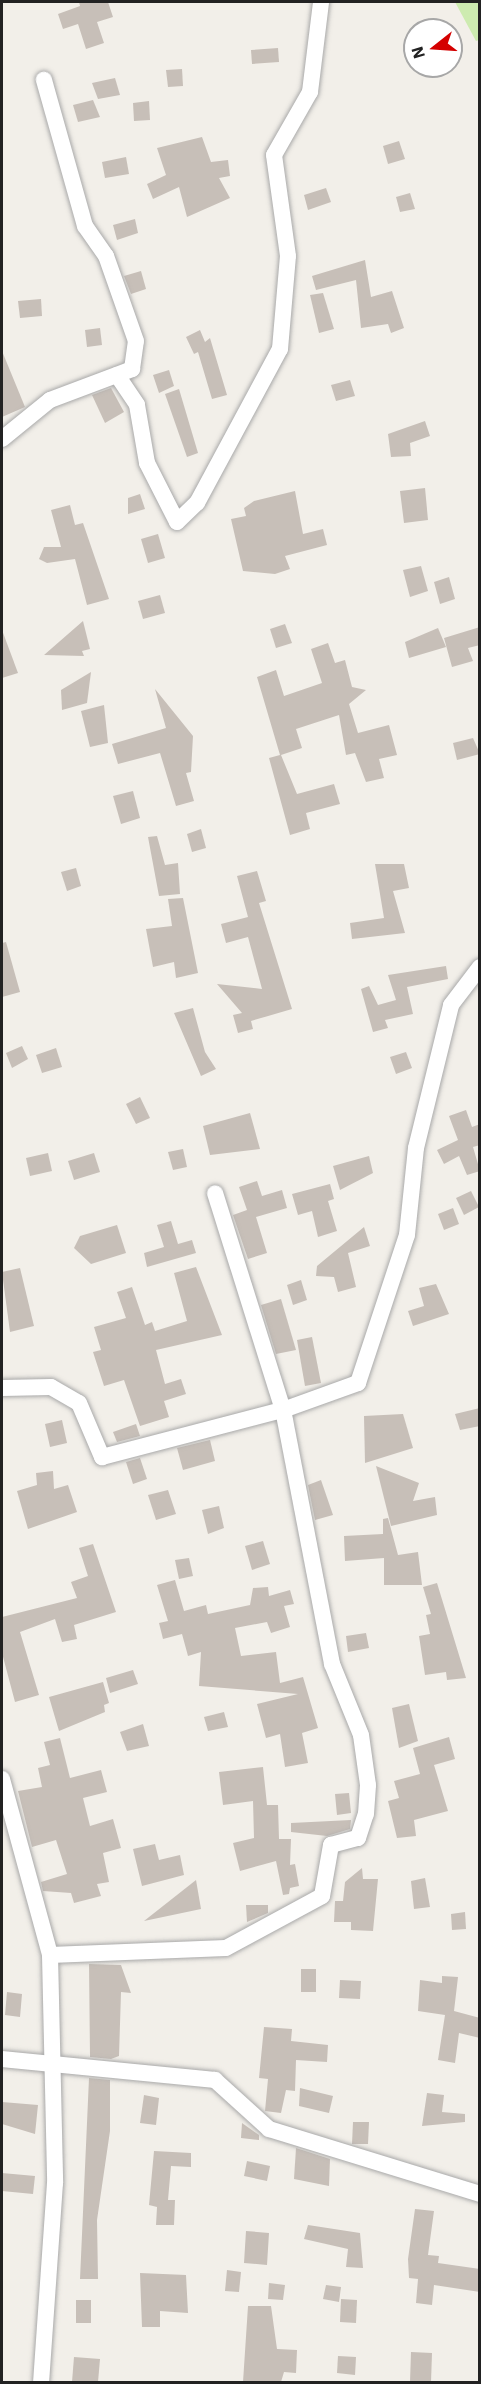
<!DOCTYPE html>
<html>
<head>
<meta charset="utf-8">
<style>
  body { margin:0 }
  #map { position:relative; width:481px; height:2384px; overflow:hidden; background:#f2efe9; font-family:"IBM Plex Sans",sans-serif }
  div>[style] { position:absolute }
  .grass>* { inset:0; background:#cdebb0 }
  .building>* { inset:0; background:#c7bfb8 }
  .roads { filter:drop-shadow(0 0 2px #a9a9a9) drop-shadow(0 0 2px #a9a9a9) }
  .minor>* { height:16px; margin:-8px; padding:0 8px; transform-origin:8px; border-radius:8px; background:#fff }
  span { translate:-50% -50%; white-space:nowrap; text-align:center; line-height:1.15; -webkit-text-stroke:5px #fff; paint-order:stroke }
  .frame { position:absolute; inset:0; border:3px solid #222; pointer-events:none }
  .north { position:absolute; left:403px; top:18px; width:60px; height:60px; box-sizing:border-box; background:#fff; border:2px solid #a7a7a7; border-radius:50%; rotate:253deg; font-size:16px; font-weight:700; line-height:24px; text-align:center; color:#222 }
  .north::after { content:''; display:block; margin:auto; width:21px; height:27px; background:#d40000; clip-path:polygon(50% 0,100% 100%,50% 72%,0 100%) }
</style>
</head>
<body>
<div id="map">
  <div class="grass">
    <div style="clip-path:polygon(455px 2px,479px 2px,479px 40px,476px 41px)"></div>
  </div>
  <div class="building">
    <div style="clip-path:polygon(79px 2px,108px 2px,113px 17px,97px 22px,104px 43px,86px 49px,78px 24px,63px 29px,58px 14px,80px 6px)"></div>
    <div style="clip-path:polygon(278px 48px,279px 62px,252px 64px,251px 50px)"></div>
    <div style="clip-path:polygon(182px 69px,183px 86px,168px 87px,166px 70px)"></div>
    <div style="clip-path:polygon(115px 78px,120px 95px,98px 99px,92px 83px)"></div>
    <div style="clip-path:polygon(93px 100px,100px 117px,78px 122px,73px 105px)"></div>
    <div style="clip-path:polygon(149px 101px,150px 120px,134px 121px,133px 103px)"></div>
    <div style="clip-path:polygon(202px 137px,211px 162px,228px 160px,230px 176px,219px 178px,230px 198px,187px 217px,179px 187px,153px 199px,147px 184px,166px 175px,157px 148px)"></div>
    <div style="clip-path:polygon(399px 141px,405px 159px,388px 164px,383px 146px)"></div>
    <div style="clip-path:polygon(126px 157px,129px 174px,105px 178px,102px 162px)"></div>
    <div style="clip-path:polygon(326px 188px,331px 202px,308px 210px,304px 195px)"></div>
    <div style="clip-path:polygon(410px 193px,415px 209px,400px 212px,396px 197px)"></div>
    <div style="clip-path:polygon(135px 219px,138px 233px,117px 240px,113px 225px)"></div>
    <div style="clip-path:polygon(365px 260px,371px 297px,392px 291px,404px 328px,391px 333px,388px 324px,361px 328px,356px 280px,316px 290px,312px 276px)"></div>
    <div style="clip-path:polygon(141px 271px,146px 289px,131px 294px,124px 276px)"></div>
    <div style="clip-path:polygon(323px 293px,334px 329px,319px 333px,310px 295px)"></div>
    <div style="clip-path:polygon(41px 299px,42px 316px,20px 318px,18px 301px)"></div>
    <div style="clip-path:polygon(100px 328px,102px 345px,87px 347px,85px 330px)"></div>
    <div style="clip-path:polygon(200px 330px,205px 342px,210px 338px,227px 395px,212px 399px,198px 352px,194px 354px,186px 337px)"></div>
    <div style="clip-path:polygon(2px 351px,25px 407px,2px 417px)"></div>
    <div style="clip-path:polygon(169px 370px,174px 386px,159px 393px,153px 375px)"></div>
    <div style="clip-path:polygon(350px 380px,355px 396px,336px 401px,331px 385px)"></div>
    <div style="clip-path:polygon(111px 388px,124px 412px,105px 423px,92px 395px)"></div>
    <div style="clip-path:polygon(179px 389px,198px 453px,187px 457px,165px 394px)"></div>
    <div style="clip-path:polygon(425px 421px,430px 436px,410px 443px,411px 456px,391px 457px,388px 434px)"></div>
    <div style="clip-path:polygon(425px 488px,428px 520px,404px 523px,400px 491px)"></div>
    <div style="clip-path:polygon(295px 491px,303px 534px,323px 529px,327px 545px,285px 556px,290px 569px,275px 574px,243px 571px,231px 519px,246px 516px,244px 508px,254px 501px)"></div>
    <div style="clip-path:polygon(140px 494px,145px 509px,128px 514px,128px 498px)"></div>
    <div style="clip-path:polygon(70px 505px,75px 525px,83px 523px,109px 599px,87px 605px,75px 559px,47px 563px,39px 559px,44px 547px,61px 547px,51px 510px)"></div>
    <div style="clip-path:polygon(158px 534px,165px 558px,148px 563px,141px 539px)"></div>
    <div style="clip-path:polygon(421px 566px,428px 591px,410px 597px,403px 570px)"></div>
    <div style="clip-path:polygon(449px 577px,455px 599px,440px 604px,434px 582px)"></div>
    <div style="clip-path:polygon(160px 595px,165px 613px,143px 619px,138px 601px)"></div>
    <div style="clip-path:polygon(83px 621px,90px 649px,82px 651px,84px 656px,44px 655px)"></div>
    <div style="clip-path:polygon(285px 624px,292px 643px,276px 648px,270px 629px)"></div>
    <div style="clip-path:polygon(480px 627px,480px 645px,468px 648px,473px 661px,452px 667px,444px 638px)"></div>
    <div style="clip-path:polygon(438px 628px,446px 647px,409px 658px,405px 642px)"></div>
    <div style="clip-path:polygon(2px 630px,18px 673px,2px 678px)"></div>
    <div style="clip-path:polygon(328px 643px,335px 663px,345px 660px,352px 687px,366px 690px,349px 704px,358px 733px,389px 725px,397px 755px,379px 759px,384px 778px,366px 782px,355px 753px,346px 755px,339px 715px,296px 729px,302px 748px,281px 755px,297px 794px,334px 784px,340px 804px,306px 813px,310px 829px,290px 835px,269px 758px,280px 755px,257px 677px,276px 670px,284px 696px,322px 683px,311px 649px)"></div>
    <div style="clip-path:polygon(91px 672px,87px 703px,62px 710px,61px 690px)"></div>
    <div style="clip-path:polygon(155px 689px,193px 736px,191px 772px,186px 773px,194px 801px,176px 806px,160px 753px,118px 764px,112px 744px,166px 728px)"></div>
    <div style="clip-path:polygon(104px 705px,108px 743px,90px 747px,81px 711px)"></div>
    <div style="clip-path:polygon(473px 738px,480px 754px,457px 760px,453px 743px)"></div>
    <div style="clip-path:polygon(133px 791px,140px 818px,121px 824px,113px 796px)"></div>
    <div style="clip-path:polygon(201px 829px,206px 848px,192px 852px,187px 834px)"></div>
    <div style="clip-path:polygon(157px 836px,165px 865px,178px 863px,180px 894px,159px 896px,148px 837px)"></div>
    <div style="clip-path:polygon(375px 864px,404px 864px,409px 888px,393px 891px,405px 933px,352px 939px,350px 923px,384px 918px)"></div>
    <div style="clip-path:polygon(76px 868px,81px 886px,67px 891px,61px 872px)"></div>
    <div style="clip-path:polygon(257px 871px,266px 901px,259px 903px,292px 1009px,251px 1021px,253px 1029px,238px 1033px,233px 1015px,242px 1013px,217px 984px,262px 989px,248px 937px,226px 943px,221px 924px,248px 917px,237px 876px)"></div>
    <div style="clip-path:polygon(183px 898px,198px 973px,176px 978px,174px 962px,153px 967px,146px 929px,172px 926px,168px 899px)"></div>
    <div style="clip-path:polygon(6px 942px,20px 992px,2px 997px,2px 943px)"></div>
    <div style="clip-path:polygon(446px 966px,448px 979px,407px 987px,413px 1014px,385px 1020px,388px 1028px,373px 1032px,361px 989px,369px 986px,378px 1005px,396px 1000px,388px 975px)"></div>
    <div style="clip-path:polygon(193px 1008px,205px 1052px,216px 1069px,201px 1076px,174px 1013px)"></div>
    <div style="clip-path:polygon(22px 1046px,28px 1059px,12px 1068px,6px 1053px)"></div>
    <div style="clip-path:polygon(56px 1048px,62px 1067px,42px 1073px,36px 1055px)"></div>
    <div style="clip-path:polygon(406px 1052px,412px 1068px,396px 1074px,390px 1057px)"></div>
    <div style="clip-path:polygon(140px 1097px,150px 1118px,136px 1124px,126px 1104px)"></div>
    <div style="clip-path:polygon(466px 1110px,472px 1127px,480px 1124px,480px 1145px,473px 1147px,480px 1171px,467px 1175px,459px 1156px,444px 1164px,437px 1150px,458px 1140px,449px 1116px)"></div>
    <div style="clip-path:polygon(250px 1113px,260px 1149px,210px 1155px,203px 1126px)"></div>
    <div style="clip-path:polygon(183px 1149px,187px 1167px,173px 1170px,168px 1152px)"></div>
    <div style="clip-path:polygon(48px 1153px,52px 1171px,30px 1176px,26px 1158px)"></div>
    <div style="clip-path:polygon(94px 1153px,100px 1172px,74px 1180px,68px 1161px)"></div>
    <div style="clip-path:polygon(369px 1156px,373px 1173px,340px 1190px,333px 1166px)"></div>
    <div style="clip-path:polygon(257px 1181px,262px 1196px,282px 1190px,287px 1208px,256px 1217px,267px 1253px,248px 1259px,233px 1215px,247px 1210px,239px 1187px)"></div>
    <div style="clip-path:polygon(330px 1184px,334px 1199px,328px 1201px,337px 1231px,318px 1237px,312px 1211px,298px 1215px,292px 1194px)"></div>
    <div style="clip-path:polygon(471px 1191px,479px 1207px,464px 1215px,456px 1198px)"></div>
    <div style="clip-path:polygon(453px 1208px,459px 1224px,444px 1230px,438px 1214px)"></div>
    <div style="clip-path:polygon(171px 1221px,178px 1244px,192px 1240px,196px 1253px,147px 1267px,144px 1253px,164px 1247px,157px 1225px)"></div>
    <div style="clip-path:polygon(117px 1225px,126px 1253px,91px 1264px,74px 1248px,80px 1236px)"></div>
    <div style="clip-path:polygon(364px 1227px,370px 1246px,348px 1253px,356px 1287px,338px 1292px,334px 1277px,316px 1276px,317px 1266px)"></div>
    <div style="clip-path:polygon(196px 1267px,222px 1335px,156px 1350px,165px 1384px,181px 1379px,186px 1394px,164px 1401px,169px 1417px,140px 1426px,124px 1380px,104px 1386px,93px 1352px,101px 1350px,94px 1327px,126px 1318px,117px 1292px,132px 1287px,145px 1325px,152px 1322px,155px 1331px,187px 1321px,174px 1273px)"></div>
    <div style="clip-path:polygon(20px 1268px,34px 1326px,10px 1332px,2px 1272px)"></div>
    <div style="clip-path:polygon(301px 1280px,307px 1300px,293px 1305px,287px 1285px)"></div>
    <div style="clip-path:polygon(436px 1284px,449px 1314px,413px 1326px,408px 1311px,424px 1306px,419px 1288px)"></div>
    <div style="clip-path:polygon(281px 1299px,296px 1350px,276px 1354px,261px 1305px)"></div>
    <div style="clip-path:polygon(312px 1337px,321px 1383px,305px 1386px,297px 1340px)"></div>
    <div style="clip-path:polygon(480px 1408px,480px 1426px,460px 1430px,455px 1414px)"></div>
    <div style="clip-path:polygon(403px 1414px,413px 1448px,365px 1463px,364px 1416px)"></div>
    <div style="clip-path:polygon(62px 1420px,67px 1443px,50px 1447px,45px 1424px)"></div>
    <div style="clip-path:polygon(136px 1424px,140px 1436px,117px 1442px,113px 1432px)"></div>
    <div style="clip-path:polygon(210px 1440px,215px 1461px,183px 1470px,177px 1448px)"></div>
    <div style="clip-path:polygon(140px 1458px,147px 1479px,133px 1484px,126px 1462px)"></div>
    <div style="clip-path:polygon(376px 1466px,419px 1483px,413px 1501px,435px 1497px,437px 1515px,391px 1526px)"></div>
    <div style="clip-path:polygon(53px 1471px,54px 1489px,68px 1485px,77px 1512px,28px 1529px,17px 1491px,37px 1485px,36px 1473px)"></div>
    <div style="clip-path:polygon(321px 1480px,333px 1515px,315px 1520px,308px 1485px)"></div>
    <div style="clip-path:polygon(168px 1490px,176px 1514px,156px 1520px,148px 1495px)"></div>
    <div style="clip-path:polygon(219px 1506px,224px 1528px,208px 1534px,202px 1510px)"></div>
    <div style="clip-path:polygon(388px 1518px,398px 1555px,418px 1552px,422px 1585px,384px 1585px,384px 1558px,345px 1561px,344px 1536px,383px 1534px,383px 1519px)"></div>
    <div style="clip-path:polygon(263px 1541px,270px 1564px,252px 1570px,245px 1546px)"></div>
    <div style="clip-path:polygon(93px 1544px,116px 1612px,74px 1625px,77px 1639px,62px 1642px,55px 1619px,20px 1632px,39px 1695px,15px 1702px,2px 1653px,2px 1617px,77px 1598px,71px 1582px,88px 1576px,79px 1548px)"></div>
    <div style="clip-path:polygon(189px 1558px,193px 1576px,179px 1579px,175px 1560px)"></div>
    <div style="clip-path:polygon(175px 1580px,184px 1611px,206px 1605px,208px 1614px,250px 1605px,253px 1588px,268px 1587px,269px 1596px,290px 1590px,294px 1604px,284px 1606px,290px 1627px,271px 1633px,267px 1622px,235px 1628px,241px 1656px,276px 1652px,280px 1683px,303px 1677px,318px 1728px,302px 1733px,308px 1763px,285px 1767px,280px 1734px,266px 1738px,257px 1704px,298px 1694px,199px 1686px,201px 1652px,188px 1656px,182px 1634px,163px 1639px,159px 1623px,168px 1621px,157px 1585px)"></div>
    <div style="clip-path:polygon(437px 1583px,466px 1678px,447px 1680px,446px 1672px,425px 1675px,419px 1636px,430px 1634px,426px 1615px,431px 1614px,423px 1587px)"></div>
    <div style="clip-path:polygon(366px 1633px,369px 1648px,348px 1652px,346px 1636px)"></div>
    <div style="clip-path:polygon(133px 1670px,138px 1684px,110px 1693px,106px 1678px)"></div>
    <div style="clip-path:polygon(103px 1682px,109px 1703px,104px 1705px,105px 1712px,59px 1731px,49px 1697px)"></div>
    <div style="clip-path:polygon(409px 1704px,418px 1741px,399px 1748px,392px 1708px)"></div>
    <div style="clip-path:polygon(224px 1712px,228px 1727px,208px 1731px,204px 1717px)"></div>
    <div style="clip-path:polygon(143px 1724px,149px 1746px,127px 1751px,120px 1732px)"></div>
    <div style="clip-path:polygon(449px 1737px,455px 1759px,434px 1765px,448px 1811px,414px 1820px,416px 1836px,397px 1838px,388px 1801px,399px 1798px,394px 1781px,420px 1774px,413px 1748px)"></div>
    <div style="clip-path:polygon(60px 1738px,70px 1778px,101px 1770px,107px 1792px,83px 1798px,90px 1826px,113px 1819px,121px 1848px,103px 1853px,109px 1882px,97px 1884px,101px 1896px,74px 1903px,71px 1893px,43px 1891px,41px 1882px,67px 1874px,56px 1840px,32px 1847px,18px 1791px,42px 1787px,38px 1768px,50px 1765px,44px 1742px)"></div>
    <div style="clip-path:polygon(263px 1767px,267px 1805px,278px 1805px,279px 1839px,291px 1839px,290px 1865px,295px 1864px,299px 1886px,290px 1888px,289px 1894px,283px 1895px,276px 1861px,240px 1871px,233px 1843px,254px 1838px,253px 1801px,223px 1805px,219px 1772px)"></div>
    <div style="clip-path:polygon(349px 1793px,351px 1813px,337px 1815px,335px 1794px)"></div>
    <div style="clip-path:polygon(351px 1820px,350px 1829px,327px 1836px,291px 1832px,291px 1823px)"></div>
    <div style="clip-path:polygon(155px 1844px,159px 1860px,180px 1855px,184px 1875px,142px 1886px,133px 1849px)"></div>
    <div style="clip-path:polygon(362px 1868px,363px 1879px,378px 1879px,373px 1931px,351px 1930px,351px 1922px,334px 1922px,335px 1901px,343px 1901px,345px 1882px)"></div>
    <div style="clip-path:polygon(425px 1878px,430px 1907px,414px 1909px,411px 1881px)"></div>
    <div style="clip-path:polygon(196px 1880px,201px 1909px,144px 1921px)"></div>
    <div style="clip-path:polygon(246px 1905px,268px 1905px,268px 1913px,247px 1922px)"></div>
    <div style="clip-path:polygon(465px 1912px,466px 1929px,452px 1930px,451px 1914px)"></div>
    <div style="clip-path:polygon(89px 1964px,121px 1965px,131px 1993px,121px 1992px,119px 2056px,111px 2059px,90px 2057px)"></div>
    <div style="clip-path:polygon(301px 1969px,316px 1969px,316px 1992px,301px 1992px)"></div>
    <div style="clip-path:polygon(442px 1976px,458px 1977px,454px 2011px,480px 2018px,480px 2038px,459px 2033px,455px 2063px,438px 2060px,445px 2015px,418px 2011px,420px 1980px,442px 1983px)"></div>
    <div style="clip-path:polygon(340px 1980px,361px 1981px,360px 1999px,339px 1998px)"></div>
    <div style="clip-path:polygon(7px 1992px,22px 1994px,20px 2017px,5px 2015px)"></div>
    <div style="clip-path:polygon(264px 2027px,292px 2029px,291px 2041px,328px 2045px,327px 2062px,296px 2060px,295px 2091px,286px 2090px,281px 2113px,265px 2111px,268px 2079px,259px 2078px)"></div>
    <div style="clip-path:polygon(89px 2078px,110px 2080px,110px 2131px,97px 2220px,98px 2279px,80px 2279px)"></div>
    <div style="clip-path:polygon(300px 2088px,333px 2096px,329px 2113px,299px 2106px)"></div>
    <div style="clip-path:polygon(427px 2093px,444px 2095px,442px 2112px,465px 2114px,465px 2122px,422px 2126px)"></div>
    <div style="clip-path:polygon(144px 2095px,159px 2098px,156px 2125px,140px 2123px)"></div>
    <div style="clip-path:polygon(2px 2102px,38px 2105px,35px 2134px,2px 2124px)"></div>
    <div style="clip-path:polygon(353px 2122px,369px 2122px,368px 2144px,352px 2144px)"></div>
    <div style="clip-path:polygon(242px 2123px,259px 2135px,259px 2140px,241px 2138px)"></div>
    <div style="clip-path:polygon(296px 2148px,330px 2159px,329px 2186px,294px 2179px)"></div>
    <div style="clip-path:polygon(154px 2151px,191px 2153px,191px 2167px,171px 2166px,168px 2200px,175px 2200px,174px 2225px,156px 2225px,157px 2207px,149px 2205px)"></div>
    <div style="clip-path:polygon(247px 2161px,270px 2166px,267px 2181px,244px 2176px)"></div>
    <div style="clip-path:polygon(2px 2173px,35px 2176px,33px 2194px,2px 2191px)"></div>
    <div style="clip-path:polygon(415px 2209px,434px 2211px,428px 2255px,439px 2256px,438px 2263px,480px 2269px,480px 2292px,434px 2285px,432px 2305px,416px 2303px,418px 2279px,409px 2278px,408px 2259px)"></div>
    <div style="clip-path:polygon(308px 2225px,360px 2233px,363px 2268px,346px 2267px,348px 2249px,304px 2239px)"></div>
    <div style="clip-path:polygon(246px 2231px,269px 2233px,267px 2265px,244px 2263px)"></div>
    <div style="clip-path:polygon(227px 2270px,241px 2272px,239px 2292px,225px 2291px)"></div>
    <div style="clip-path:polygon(140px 2273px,186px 2275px,188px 2313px,160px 2311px,160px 2327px,142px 2327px)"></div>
    <div style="clip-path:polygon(269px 2283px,285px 2285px,283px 2300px,268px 2299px)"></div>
    <div style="clip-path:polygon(326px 2285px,341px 2287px,339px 2302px,323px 2299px)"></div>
    <div style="clip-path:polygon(341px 2299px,357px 2300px,356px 2323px,340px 2322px)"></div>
    <div style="clip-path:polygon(76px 2300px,91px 2300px,91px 2323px,76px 2323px)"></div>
    <div style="clip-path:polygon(248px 2306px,271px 2306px,277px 2349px,297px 2350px,296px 2373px,284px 2372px,281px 2382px,243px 2382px)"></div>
    <div style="clip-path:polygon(411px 2352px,432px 2353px,431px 2382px,410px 2382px)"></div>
    <div style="clip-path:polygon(338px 2356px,356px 2357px,355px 2375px,337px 2373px)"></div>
    <div style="clip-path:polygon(74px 2357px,100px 2359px,98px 2382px,72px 2382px)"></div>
  </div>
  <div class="roads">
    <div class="minor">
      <div style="left:117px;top:375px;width:36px;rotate:56deg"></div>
      <div style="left:137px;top:405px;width:59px;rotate:80.2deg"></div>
      <div style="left:147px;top:463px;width:66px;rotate:63deg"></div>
      <div style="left:177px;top:522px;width:28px;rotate:-44deg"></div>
      <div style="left:197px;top:503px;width:175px;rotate:-61.7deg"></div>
      <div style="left:280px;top:349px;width:93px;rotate:-85.1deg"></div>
      <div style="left:288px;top:256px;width:102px;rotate:-97.9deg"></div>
      <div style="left:274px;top:155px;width:73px;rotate:-60.3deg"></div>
      <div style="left:310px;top:92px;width:91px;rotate:-83deg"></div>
      <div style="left:2px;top:439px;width:62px;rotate:-39.1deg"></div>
      <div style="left:50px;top:400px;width:88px;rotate:-20.7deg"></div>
      <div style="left:132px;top:369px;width:28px;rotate:-82deg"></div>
      <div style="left:136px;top:341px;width:90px;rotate:-109.4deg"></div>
      <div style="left:106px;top:256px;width:37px;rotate:-125deg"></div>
      <div style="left:85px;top:226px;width:152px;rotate:-105.7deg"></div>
      <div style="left:2px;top:1388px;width:49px;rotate:-1.2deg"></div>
      <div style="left:51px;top:1387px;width:32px;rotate:30deg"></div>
      <div style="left:79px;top:1403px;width:59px;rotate:66.9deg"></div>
      <div style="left:102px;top:1457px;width:187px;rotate:-14.6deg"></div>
      <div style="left:283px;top:1410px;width:80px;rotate:-19.8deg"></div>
      <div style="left:358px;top:1383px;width:156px;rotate:-71.7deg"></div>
      <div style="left:407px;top:1235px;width:87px;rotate:-84.1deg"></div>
      <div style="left:416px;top:1148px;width:147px;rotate:-76.2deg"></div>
      <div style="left:451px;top:1005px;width:48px;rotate:-52.7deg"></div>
      <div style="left:2px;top:1779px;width:182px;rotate:74.7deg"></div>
      <div style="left:50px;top:1955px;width:228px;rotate:88.7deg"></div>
      <div style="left:55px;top:2183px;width:199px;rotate:94deg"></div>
      <div style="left:50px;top:1955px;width:176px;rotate:-2.3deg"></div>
      <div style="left:226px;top:1948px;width:109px;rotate:-28.4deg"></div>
      <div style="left:322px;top:1896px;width:52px;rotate:-80deg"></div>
      <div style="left:331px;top:1845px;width:28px;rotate:-15deg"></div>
      <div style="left:358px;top:1838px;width:25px;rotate:-72deg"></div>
      <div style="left:366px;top:1814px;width:29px;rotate:-86deg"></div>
      <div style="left:368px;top:1785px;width:50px;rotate:-98deg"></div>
      <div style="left:361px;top:1735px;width:77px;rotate:-112.2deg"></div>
      <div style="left:332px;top:1664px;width:259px;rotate:-100.9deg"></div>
      <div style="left:283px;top:1410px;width:227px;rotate:-107.4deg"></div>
      <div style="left:2px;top:2059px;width:214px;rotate:5.6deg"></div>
      <div style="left:215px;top:2080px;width:73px;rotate:42.2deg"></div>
      <div style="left:269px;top:2129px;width:221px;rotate:17.1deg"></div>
    </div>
  </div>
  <div class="frame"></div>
  <div class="north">N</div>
</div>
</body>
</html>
